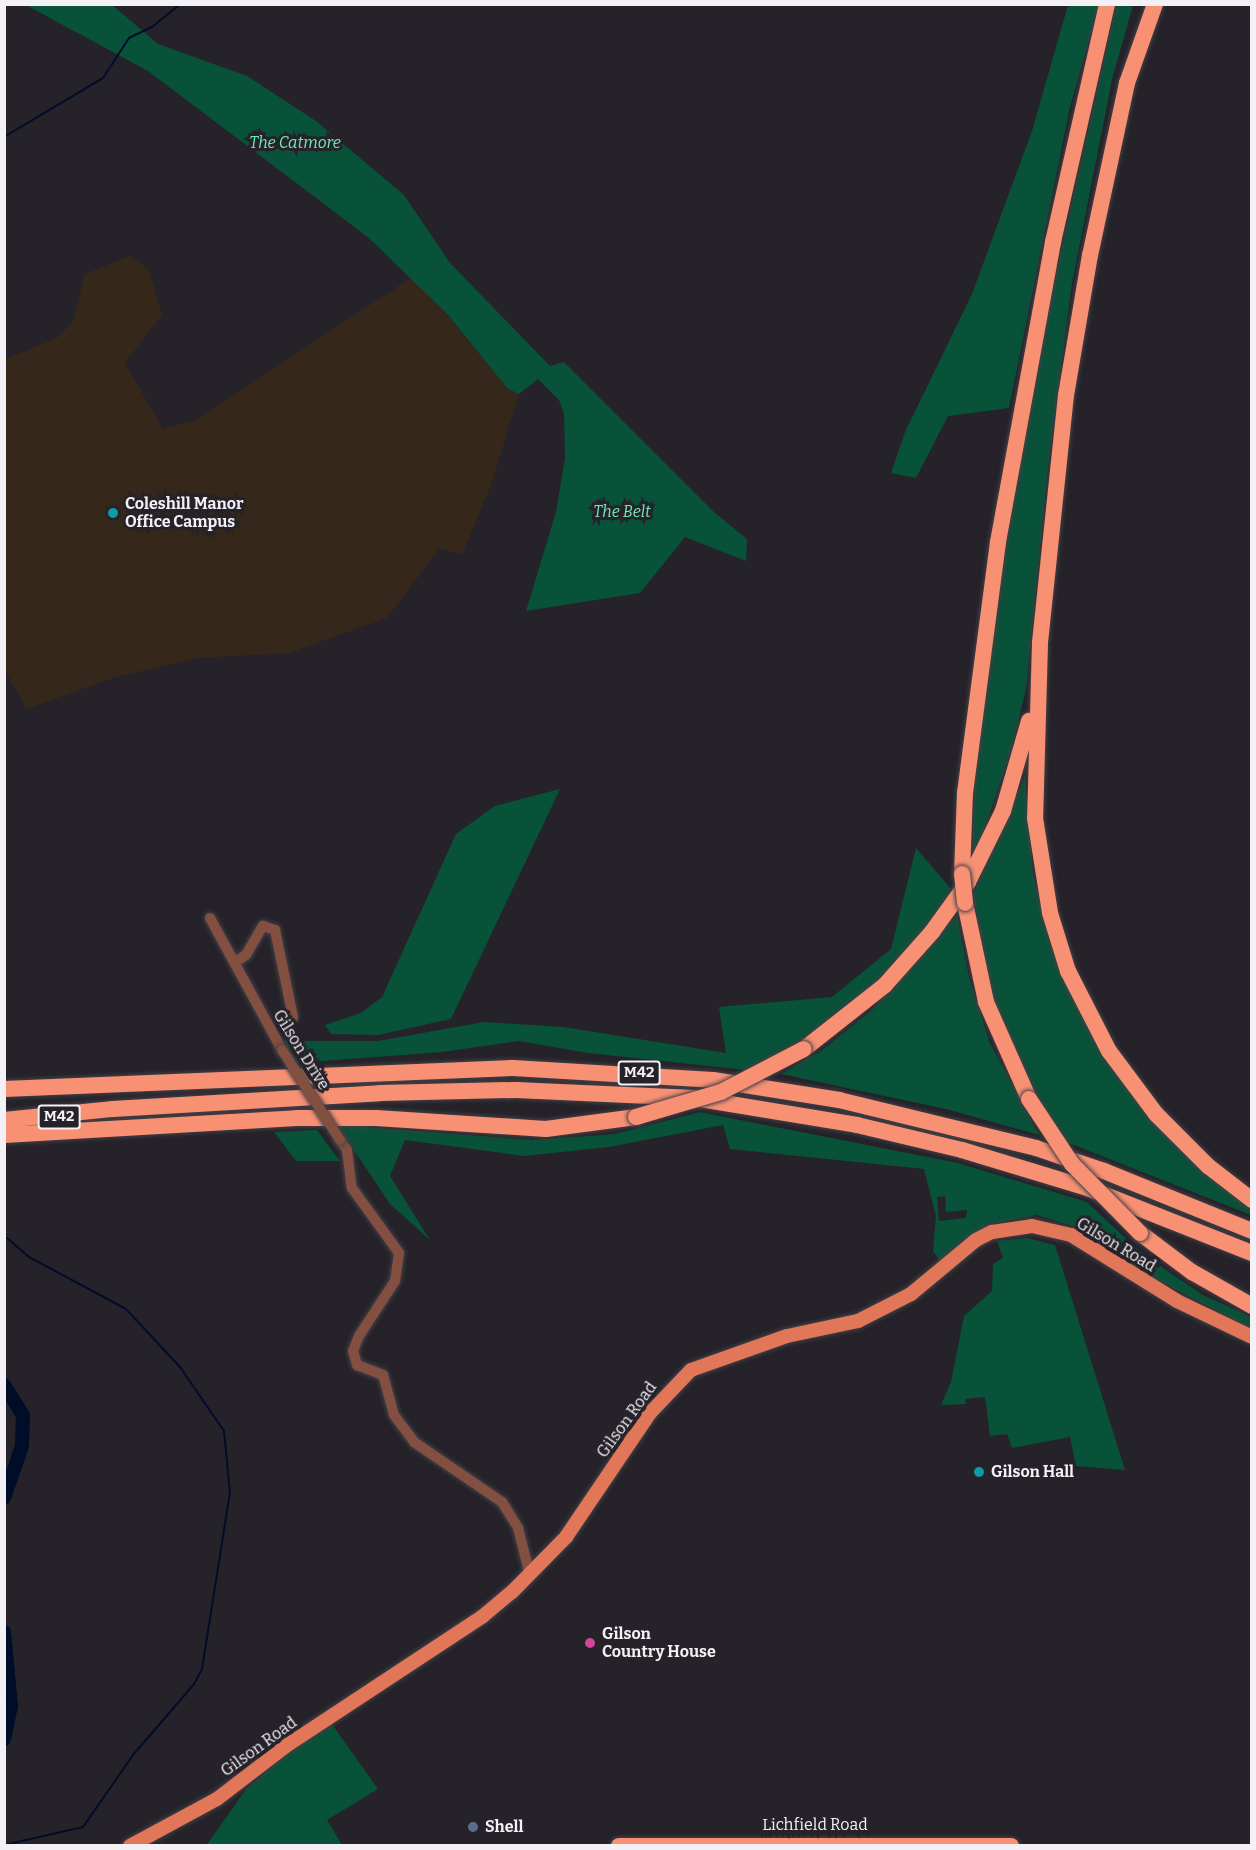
<!DOCTYPE html>
<html>
<head>
<meta charset="utf-8">
<style>
  body { margin:0 }
  #map { position:relative; width:1256px; height:1850px; overflow:hidden; background:#252229; font-family:Bitter,serif }
  div>[style] { position:absolute }
  .commercial>* { inset:0; background:#35281a }
  .green>* { inset:0; background:#085239 }
  .stream>* { height:2px; margin:-1px; padding:0 1px; transform-origin:1px; border-radius:1px; background:#000d28 }
  .river>* { height:14px; margin:-7px; padding:0 7px; transform-origin:7px; border-radius:7px; background:#000d28 }
  .roads { filter:drop-shadow(0 0 2px #423f46) drop-shadow(0 0 2px #423f46) }
  .minor>* { height:10px; margin:-5px; padding:0 5px; transform-origin:5px; border-radius:5px; background:#834f40 }
  .major>* { height:14px; margin:-7px; padding:0 7px; transform-origin:7px; border-radius:7px; background:#e17758 }
  .highway>* { height:16px; margin:-8px; padding:0 8px; transform-origin:8px; border-radius:8px; background:#f89174 }
  .bridges { filter:drop-shadow(0 0 2px #423f46) drop-shadow(0 0 2px #423f46) }
  .minor-bridge>* { height:10px; margin:-5px; padding:0 5px; transform-origin:5px; border-radius:5px; background:#834f40 }
  .highway-bridge>* { height:16px; margin:-8px; padding:0 8px; transform-origin:8px; border-radius:8px; background:#f89174 }
  .dots>* { width:16px; height:16px; translate:-50% -50%; box-sizing:border-box; border:3px solid #252229; border-radius:50% }
  span { translate:-50% -50%; white-space:nowrap; text-align:center; line-height:1.15; -webkit-text-stroke:6px #252229; paint-order:stroke }
  .shield-label span { padding:2px 4px; background:#252229; border:2px solid; border-radius:4px; -webkit-text-stroke-width:0 }
  .shield-label { font-size:15px; color:#f3f0f6; font-weight:700 }
  .park-label { font-size:16px; color:#70ecb9; font-style:italic }
  .poi-label { font-size:16px; color:#f3f0f6; font-weight:700 }
  .left { translate:0 -50%; text-align:left }
  .street-label { font-size:16px; color:#f3f0f6 }
  .frame { position:absolute; inset:0; border:6px solid #f3f0f6; pointer-events:none }
</style>
</head>
<body>
<div id="map">
  <div class="commercial">
    <div style="clip-path:polygon(130px 256px,149px 270px,162px 315px,125px 363px,163px 429px,195px 420px,411px 278px,448px 316px,508px 389px,519px 394px,491px 485px,462px 555px,440px 548px,387px 618px,289px 653px,199px 658px,116px 677px,26px 709px,5px 670px,5px 359px,57px 338px,73px 322px,85px 274px)"></div>
  </div>
  <div class="green">
    <div style="clip-path:polygon(26px 5px,112px 5px,158px 44px,247px 76px,316px 121px,404px 195px,450px 263px,550px 366px,564px 362px,715px 513px,747px 539px,746px 561px,685px 537px,640px 593px,526px 611px,556px 512px,565px 458px,564px 414px,559px 400px,538px 379px,519px 394px,508px 389px,448px 315px,369px 238px,148px 71px)"></div>
    <div style="clip-path:polygon(1068px 5px,1099px 5px,1070px 107px,1009px 408px,948px 416px,916px 478px,891px 473px,905px 432px,972px 294px,1032px 131px)"></div>
    <div style="clip-path:polygon(1116px 5px,1133px 5px,1112px 80px,1072px 283px,1049px 459px,1026px 689px,1012px 748px,972px 865px,974px 769px,1004px 550px,1049px 305px)"></div>
    <div style="clip-path:polygon(1025px 776px,1033px 874px,1042px 911px,1093px 1036px,1251px 1206px,1251px 1215px,1066px 1142px,1038px 1100px,989px 990px,973px 894px)"></div>
    <div style="clip-path:polygon(560px 789px,451px 1019px,378px 1035px,331px 1034px,325px 1025px,361px 1013px,382px 997px,456px 834px,495px 806px)"></div>
    <div style="clip-path:polygon(916px 848px,952px 890px,923px 933px,886px 975px,800px 1044px,746px 1070px,588px 1053px,519px 1041px,442px 1052px,297px 1063px,284px 1041px,378px 1041px,484px 1022px,563px 1027px,726px 1053px,719px 1007px,832px 997px,891px 949px)"></div>
    <div style="clip-path:polygon(957px 915px,969px 978px,990px 1043px,1039px 1135px,946px 1109px,781px 1074px,821px 1051px,872px 1010px)"></div>
    <div style="clip-path:polygon(evenodd,700px 1112px,958px 1163px,1087px 1202px,1136px 1248px,1166px 1270px,1203px 1295px,1251px 1317px,1251px 1329px,1141px 1271px,1082px 1229px,1037px 1215px,990px 1224px,941px 1262px,933px 1251px,936px 1216px,924px 1169px,730px 1149px,723px 1125px,609px 1147px,524px 1156px,405px 1140px,390px 1176px,430px 1240px,390px 1204px,337px 1125px,532px 1140px,615px 1134px,700px 1112px,945px 1196px,946px 1212px,967px 1210px,966px 1218px,939px 1221px,937px 1197px,945px 1196px)"></div>
    <div style="clip-path:polygon(317px 1130px,340px 1161px,296px 1161px,274px 1132px)"></div>
    <div style="clip-path:polygon(1027px 1238px,1055px 1245px,1125px 1470px,1076px 1466px,1070px 1437px,1012px 1448px,1007px 1434px,990px 1436px,985px 1397px,965px 1399px,966px 1404px,941px 1405px,951px 1382px,964px 1316px,992px 1291px,993px 1264px,1003px 1258px,997px 1241px)"></div>
    <div style="clip-path:polygon(331px 1723px,378px 1789px,327px 1820px,342px 1845px,206px 1846px,246px 1789px,288px 1752px)"></div>
  </div>
  <div class="stream">
    <div style="left:4px;top:137px;width:115px;rotate:-30.8deg"></div>
    <div style="left:103px;top:78px;width:48px;rotate:-57deg"></div>
    <div style="left:129px;top:38px;width:25px;rotate:-26deg"></div>
    <div style="left:152px;top:27px;width:36px;rotate:-39deg"></div>
    <div style="left:4px;top:1845px;width:81px;rotate:-12.8deg"></div>
    <div style="left:83px;top:1827px;width:88px;rotate:-55.2deg"></div>
    <div style="left:133px;top:1755px;width:94px;rotate:-49.3deg"></div>
    <div style="left:194px;top:1684px;width:17px;rotate:-62deg"></div>
    <div style="left:202px;top:1669px;width:178px;rotate:-81deg"></div>
    <div style="left:230px;top:1493px;width:62px;rotate:-95.5deg"></div>
    <div style="left:224px;top:1431px;width:78px;rotate:-124.5deg"></div>
    <div style="left:180px;top:1367px;width:79px;rotate:-133deg"></div>
    <div style="left:126px;top:1309px;width:110px;rotate:-151.8deg"></div>
    <div style="left:29px;top:1257px;width:29px;rotate:-139deg"></div>
  </div>
  <div class="river">
    <div style="left:4px;top:1385px;width:36px;rotate:58deg"></div>
    <div style="left:23px;top:1416px;width:30px;rotate:92deg"></div>
    <div style="left:22px;top:1446px;width:55px;rotate:109.1deg"></div>
    <div style="left:4px;top:1632px;width:74px;rotate:84.6deg"></div>
    <div style="left:11px;top:1706px;width:34px;rotate:102deg"></div>
  </div>
  <div class="roads">
    <div class="minor">
      <div style="left:210px;top:918px;width:150px;rotate:61.4deg"></div>
      <div style="left:235px;top:962px;width:13px;rotate:-32deg"></div>
      <div style="left:246px;top:955px;width:34px;rotate:-60deg"></div>
      <div style="left:263px;top:926px;width:13px;rotate:18deg"></div>
      <div style="left:275px;top:930px;width:89px;rotate:78.3deg"></div>
      <div style="left:340px;top:1140px;width:12px;rotate:55deg"></div>
      <div style="left:347px;top:1150px;width:38px;rotate:83deg"></div>
      <div style="left:352px;top:1188px;width:80px;rotate:54.1deg"></div>
      <div style="left:399px;top:1253px;width:28px;rotate:98deg"></div>
      <div style="left:395px;top:1281px;width:66px;rotate:123.2deg"></div>
      <div style="left:359px;top:1336px;width:16px;rotate:112deg"></div>
      <div style="left:353px;top:1351px;width:15px;rotate:74deg"></div>
      <div style="left:357px;top:1365px;width:28px;rotate:21deg"></div>
      <div style="left:383px;top:1375px;width:41px;rotate:74.6deg"></div>
      <div style="left:394px;top:1415px;width:34px;rotate:53deg"></div>
      <div style="left:414px;top:1442px;width:107px;rotate:34.3deg"></div>
      <div style="left:502px;top:1502px;width:31px;rotate:58deg"></div>
      <div style="left:518px;top:1528px;width:49px;rotate:75.7deg"></div>
    </div>
    <div class="major">
      <div style="left:130px;top:1846px;width:99px;rotate:-28.4deg"></div>
      <div style="left:217px;top:1799px;width:87px;rotate:-37.5deg"></div>
      <div style="left:286px;top:1746px;width:236px;rotate:-33.4deg"></div>
      <div style="left:483px;top:1616px;width:38px;rotate:-40deg"></div>
      <div style="left:512px;top:1592px;width:77px;rotate:-45.5deg"></div>
      <div style="left:566px;top:1537px;width:150px;rotate:-55.9deg"></div>
      <div style="left:650px;top:1413px;width:59px;rotate:-46.4deg"></div>
      <div style="left:691px;top:1370px;width:102px;rotate:-19.5deg"></div>
      <div style="left:787px;top:1336px;width:73px;rotate:-11.9deg"></div>
      <div style="left:858px;top:1321px;width:59px;rotate:-27deg"></div>
      <div style="left:911px;top:1294px;width:85px;rotate:-39.7deg"></div>
      <div style="left:976px;top:1240px;width:18px;rotate:-27deg"></div>
      <div style="left:992px;top:1232px;width:40px;rotate:-8.5deg"></div>
      <div style="left:1032px;top:1226px;width:40px;rotate:13deg"></div>
      <div style="left:1071px;top:1235px;width:125px;rotate:31.9deg"></div>
      <div style="left:1177px;top:1301px;width:83px;rotate:25.6deg"></div>
    </div>
    <div class="highway">
      <div style="left:1155px;top:4px;width:84px;rotate:109.5deg"></div>
      <div style="left:1127px;top:83px;width:176px;rotate:102.1deg"></div>
      <div style="left:1090px;top:255px;width:142px;rotate:99.7deg"></div>
      <div style="left:1066px;top:395px;width:249px;rotate:96deg"></div>
      <div style="left:1040px;top:643px;width:175px;rotate:91.6deg"></div>
      <div style="left:1035px;top:818px;width:96px;rotate:81deg"></div>
      <div style="left:1050px;top:913px;width:61px;rotate:72.8deg"></div>
      <div style="left:1068px;top:971px;width:90px;rotate:62.9deg"></div>
      <div style="left:1109px;top:1051px;width:79px;rotate:53.3deg"></div>
      <div style="left:1156px;top:1114px;width:74px;rotate:45deg"></div>
      <div style="left:1208px;top:1166px;width:56px;rotate:37.7deg"></div>
      <div style="left:962px;top:874px;width:81px;rotate:-87.9deg"></div>
      <div style="left:965px;top:793px;width:253px;rotate:-82.5deg"></div>
      <div style="left:998px;top:542px;width:305px;rotate:-79.6deg"></div>
      <div style="left:1053px;top:242px;width:244px;rotate:-77.2deg"></div>
      <div style="left:965px;top:903px;width:101px;rotate:78deg"></div>
      <div style="left:986px;top:1002px;width:106px;rotate:66.1deg"></div>
      <div style="left:804px;top:1049px;width:103px;rotate:-38.3deg"></div>
      <div style="left:885px;top:985px;width:71px;rotate:-48.4deg"></div>
      <div style="left:932px;top:932px;width:62px;rotate:-54.2deg"></div>
      <div style="left:968px;top:882px;width:79px;rotate:-63.8deg"></div>
      <div style="left:1003px;top:811px;width:94px;rotate:-73.9deg"></div>
      <div style="left:4px;top:1089px;width:509px;rotate:-2.36deg"></div>
      <div style="left:513px;top:1068px;width:200px;rotate:3.4deg"></div>
      <div style="left:713px;top:1080px;width:128px;rotate:9deg"></div>
      <div style="left:839px;top:1100px;width:203px;rotate:13.7deg"></div>
      <div style="left:1036px;top:1148px;width:72px;rotate:18.7deg"></div>
      <div style="left:1104px;top:1171px;width:160px;rotate:22.1deg"></div>
      <div style="left:4px;top:1120px;width:110px;rotate:-5.8deg"></div>
      <div style="left:113px;top:1109px;width:267px;rotate:-3.4deg"></div>
      <div style="left:380px;top:1093px;width:136px;rotate:-1.3deg"></div>
      <div style="left:516px;top:1090px;width:178px;rotate:2.6deg"></div>
      <div style="left:694px;top:1098px;width:165px;rotate:9.4deg"></div>
      <div style="left:857px;top:1125px;width:108px;rotate:13.4deg"></div>
      <div style="left:962px;top:1150px;width:134px;rotate:16.9deg"></div>
      <div style="left:1090px;top:1189px;width:174px;rotate:21.6deg"></div>
      <div style="left:4px;top:1135px;width:293px;rotate:-3.3deg"></div>
      <div style="left:297px;top:1118px;width:79px"></div>
      <div style="left:376px;top:1118px;width:170px;rotate:3.7deg"></div>
      <div style="left:546px;top:1129px;width:91px;rotate:-7.6deg"></div>
      <div style="left:1140px;top:1233px;width:65px;rotate:36.9deg"></div>
      <div style="left:1192px;top:1272px;width:69px;rotate:29.5deg"></div>
      <div style="left:619px;top:1846px;width:392px"></div>
    </div>
  </div>
  <div class="bridges">
    <div class="minor-bridge">
      <div style="left:282px;top:1050px;width:107px;rotate:57.2deg"></div>
    </div>
    <div class="highway-bridge">
      <div style="left:962px;top:874px;width:29px;rotate:84deg"></div>
      <div style="left:1029px;top:1099px;width:78px;rotate:56.5deg"></div>
      <div style="left:1072px;top:1164px;width:97px;rotate:45.4deg"></div>
      <div style="left:636px;top:1117px;width:89px;rotate:-16.4deg"></div>
      <div style="left:721px;top:1092px;width:93px;rotate:-27.4deg"></div>
    </div>
  </div>
  <div class="dots">
    <div style="left:113px;top:513px;background:#0f9aa8"></div>
    <div style="left:979px;top:1472px;background:#0f9aa8"></div>
    <div style="left:590px;top:1643px;background:#d1479c"></div>
    <div style="left:473px;top:1827px;background:#5c6f8a"></div>
  </div>
  <div class="shield-label">
    <span style="left:639px;top:1073px">M42</span>
    <span style="left:59px;top:1117px">M42</span>
  </div>
  <div class="park-label">
    <span style="left:295px;top:143px">The Catmore</span>
    <span style="left:622px;top:512px">The Belt</span>
  </div>
  <div class="poi-label">
    <span class="left" style="left:125px;top:513px">Coleshill Manor<br>Office Campus</span>
    <span class="left" style="left:991px;top:1472px">Gilson Hall</span>
    <span class="left" style="left:602px;top:1643px">Gilson<br>Country House</span>
    <span class="left" style="left:485px;top:1827px">Shell</span>
  </div>
  <div class="street-label">
    <span style="left:301px;top:1050px;rotate:58deg">Gilson Drive</span>
    <span style="left:1116px;top:1245px;rotate:31deg">Gilson Road</span>
    <span style="left:627px;top:1420px;rotate:-54deg">Gilson Road</span>
    <span style="left:259px;top:1747px;rotate:-36deg">Gilson Road</span>
    <span style="left:815px;top:1825px">Lichfield Road</span>
  </div>
  <div class="frame"></div>
</div>
</body>
</html>
